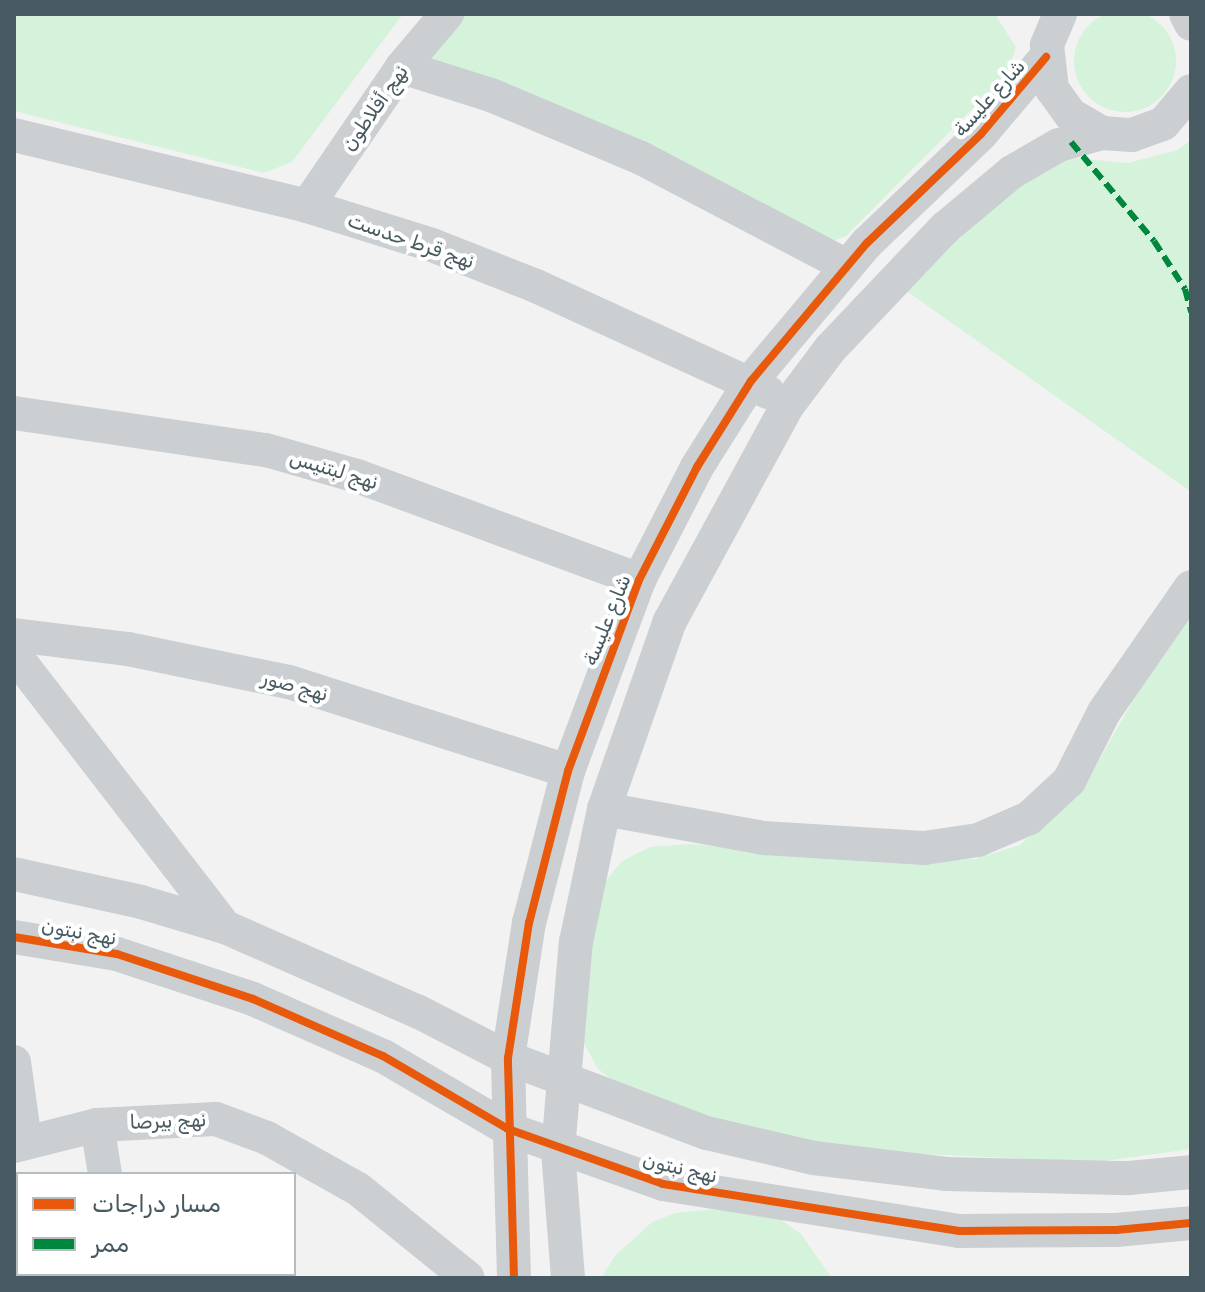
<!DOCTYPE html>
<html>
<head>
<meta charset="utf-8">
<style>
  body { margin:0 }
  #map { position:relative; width:1205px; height:1292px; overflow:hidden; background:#f3f2f2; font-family:Rubik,Vazirmatn,sans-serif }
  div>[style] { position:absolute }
  .green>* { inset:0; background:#d5f3db }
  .round { border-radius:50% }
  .minor>* { height:34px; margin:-17px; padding:0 17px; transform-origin:17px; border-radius:17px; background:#cbcfd2 }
  .quiet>* { height:6px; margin-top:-3px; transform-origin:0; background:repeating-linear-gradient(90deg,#00873e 0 12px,transparent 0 18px) }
  .cycleway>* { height:8px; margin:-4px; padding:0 4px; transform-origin:4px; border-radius:4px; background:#e8590c }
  span { translate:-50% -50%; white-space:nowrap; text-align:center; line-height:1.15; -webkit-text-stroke:8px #fff; paint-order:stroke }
  .street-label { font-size:20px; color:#475a61 }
  .frame { position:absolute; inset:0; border:16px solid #475a61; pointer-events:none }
  .legend { position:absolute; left:16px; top:1172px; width:280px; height:104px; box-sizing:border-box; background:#fff; border:2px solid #b5bdc0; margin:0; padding:10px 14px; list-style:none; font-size:24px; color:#475a61 }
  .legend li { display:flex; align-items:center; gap:16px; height:40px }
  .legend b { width:40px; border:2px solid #b5bdc0 }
</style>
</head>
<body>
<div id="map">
  <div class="green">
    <div class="round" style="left:1074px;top:10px;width:102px;height:102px"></div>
    <div style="clip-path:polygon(14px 14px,403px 14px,292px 162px,264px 173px,14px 111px)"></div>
    <div style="clip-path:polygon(451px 14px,995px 14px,1016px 47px,1007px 74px,846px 236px,833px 241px,416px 55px)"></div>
    <div style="clip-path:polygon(1191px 140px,1191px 492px,901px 287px,975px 215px,1055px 162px,1076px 158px,1128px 163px,1177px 150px)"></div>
    <div style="clip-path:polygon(1191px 617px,1191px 1149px,1097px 1162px,898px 1153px,813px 1143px,663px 1104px,621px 1087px,598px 1069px,582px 1040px,594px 921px,604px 883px,622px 861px,650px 847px,690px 844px,912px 862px,975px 859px,1020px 845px,1083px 789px,1136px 695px)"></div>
    <div style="clip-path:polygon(713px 1209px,778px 1218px,801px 1234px,832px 1278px,601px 1278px,615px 1256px,652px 1222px,675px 1213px)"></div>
  </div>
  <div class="minor">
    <div style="left:1060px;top:14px;width:34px;rotate:113deg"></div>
    <div style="left:1047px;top:45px;width:44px;rotate:83.5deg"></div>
    <div style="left:1052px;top:89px;width:32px;rotate:54deg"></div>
    <div style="left:1071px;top:115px;width:36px;rotate:30deg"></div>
    <div style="left:1102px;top:133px;width:30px;rotate:4deg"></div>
    <div style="left:1132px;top:135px;width:33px;rotate:-20deg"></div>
    <div style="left:1163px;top:124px;width:43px;rotate:-49.7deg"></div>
    <div style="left:1186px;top:14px;width:11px;rotate:63deg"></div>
    <div style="left:402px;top:67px;width:93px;rotate:17.5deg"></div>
    <div style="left:491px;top:95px;width:163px;rotate:22.8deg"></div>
    <div style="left:641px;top:158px;width:233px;rotate:27.7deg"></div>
    <div style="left:14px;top:135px;width:301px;rotate:13.6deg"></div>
    <div style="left:307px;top:206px;width:131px;rotate:17.3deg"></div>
    <div style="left:432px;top:245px;width:112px;rotate:21.5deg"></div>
    <div style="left:536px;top:286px;width:255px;rotate:24.6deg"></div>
    <div style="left:307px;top:206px;width:168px;rotate:-55.6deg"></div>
    <div style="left:402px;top:67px;width:70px;rotate:-49.7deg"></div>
    <div style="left:14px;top:413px;width:255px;rotate:8.4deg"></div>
    <div style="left:266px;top:450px;width:95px;rotate:15.9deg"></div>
    <div style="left:357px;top:476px;width:301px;rotate:20.2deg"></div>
    <div style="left:14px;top:635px;width:115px;rotate:7deg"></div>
    <div style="left:128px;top:649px;width:164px;rotate:11.6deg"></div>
    <div style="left:289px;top:682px;width:293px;rotate:17.7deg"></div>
    <div style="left:14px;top:654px;width:345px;rotate:52.3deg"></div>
    <div style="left:604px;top:809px;width:163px;rotate:10.3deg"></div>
    <div style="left:764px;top:838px;width:160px;rotate:3.6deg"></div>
    <div style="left:924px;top:848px;width:55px;rotate:-8.4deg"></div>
    <div style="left:978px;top:840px;width:56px;rotate:-23.3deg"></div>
    <div style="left:1029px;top:818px;width:54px;rotate:-42.8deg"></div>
    <div style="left:1069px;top:781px;width:77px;rotate:-63.1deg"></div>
    <div style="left:1104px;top:712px;width:152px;rotate:-55.2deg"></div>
    <div style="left:14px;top:874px;width:130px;rotate:12.4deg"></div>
    <div style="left:141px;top:902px;width:88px;rotate:16.6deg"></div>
    <div style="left:225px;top:927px;width:212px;rotate:23.7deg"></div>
    <div style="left:419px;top:1012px;width:100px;rotate:27.3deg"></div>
    <div style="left:508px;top:1058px;width:213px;rotate:20.7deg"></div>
    <div style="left:707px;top:1133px;width:110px;rotate:13.2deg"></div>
    <div style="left:814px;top:1158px;width:133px;rotate:6.9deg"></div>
    <div style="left:946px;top:1174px;width:183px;rotate:1.3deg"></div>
    <div style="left:1129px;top:1178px;width:62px;rotate:-5.5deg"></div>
    <div style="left:14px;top:937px;width:104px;rotate:9.4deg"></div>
    <div style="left:117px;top:954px;width:143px;rotate:18.3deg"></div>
    <div style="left:253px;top:999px;width:142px;rotate:23.7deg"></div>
    <div style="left:383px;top:1056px;width:145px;rotate:30.3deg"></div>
    <div style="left:508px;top:1129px;width:164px;rotate:19.5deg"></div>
    <div style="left:663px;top:1184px;width:300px;rotate:9deg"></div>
    <div style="left:959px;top:1231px;width:157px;rotate:-0.4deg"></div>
    <div style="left:1116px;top:1230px;width:75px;rotate:-5.3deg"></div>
    <div style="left:14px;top:1062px;width:80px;rotate:82.1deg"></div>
    <div style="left:97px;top:1125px;width:50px;rotate:80.7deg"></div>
    <div style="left:14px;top:1146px;width:86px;rotate:-14.2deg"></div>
    <div style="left:97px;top:1125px;width:119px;rotate:-2.9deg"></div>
    <div style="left:216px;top:1119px;width:54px;rotate:20.4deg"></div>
    <div style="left:267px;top:1138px;width:104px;rotate:29.3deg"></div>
    <div style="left:358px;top:1189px;width:141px;rotate:39deg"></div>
    <div style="left:122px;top:1274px;width:4px;rotate:76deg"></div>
    <div style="left:514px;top:1278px;width:220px;rotate:-91.6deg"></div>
    <div style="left:508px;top:1058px;width:137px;rotate:-81.2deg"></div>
    <div style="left:529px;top:923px;width:157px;rotate:-75.6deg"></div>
    <div style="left:568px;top:771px;width:204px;rotate:-69.6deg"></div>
    <div style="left:639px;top:580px;width:127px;rotate:-62.8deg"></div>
    <div style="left:697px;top:467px;width:102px;rotate:-57.9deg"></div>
    <div style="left:751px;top:381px;width:180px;rotate:-50deg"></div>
    <div style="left:867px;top:243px;width:158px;rotate:-43.7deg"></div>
    <div style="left:981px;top:134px;width:101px;rotate:-49.8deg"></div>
    <div style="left:568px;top:1278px;width:128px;rotate:-94.5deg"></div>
    <div style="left:558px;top:1150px;width:209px;rotate:-85.1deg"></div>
    <div style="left:576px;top:942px;width:136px;rotate:-78.1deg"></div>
    <div style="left:604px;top:809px;width:199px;rotate:-70.7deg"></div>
    <div style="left:670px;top:621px;width:246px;rotate:-61.4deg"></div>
    <div style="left:788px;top:405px;width:70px;rotate:-53.1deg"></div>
    <div style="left:830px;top:349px;width:167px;rotate:-46.5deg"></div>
    <div style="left:945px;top:228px;width:87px;rotate:-39.9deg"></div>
    <div style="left:1012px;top:172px;width:54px;rotate:-29.9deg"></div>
    <div style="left:1059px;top:145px;width:45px;rotate:-15.6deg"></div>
  </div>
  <div class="quiet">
    <div style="left:1071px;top:142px;width:129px;rotate:50deg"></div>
    <div style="left:1154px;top:241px;width:57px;rotate:57.1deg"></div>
    <div style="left:1185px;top:289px;width:24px;rotate:75deg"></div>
  </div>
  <div class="cycleway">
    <div style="left:14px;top:937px;width:104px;rotate:9.4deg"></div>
    <div style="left:117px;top:954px;width:143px;rotate:18.3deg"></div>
    <div style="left:253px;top:999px;width:142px;rotate:23.7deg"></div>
    <div style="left:383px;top:1056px;width:145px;rotate:30.3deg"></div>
    <div style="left:508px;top:1129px;width:164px;rotate:19.5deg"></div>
    <div style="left:663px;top:1184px;width:300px;rotate:9deg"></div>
    <div style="left:959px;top:1231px;width:157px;rotate:-0.4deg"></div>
    <div style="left:1116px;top:1230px;width:75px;rotate:-5.3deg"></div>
    <div style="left:514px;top:1278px;width:220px;rotate:-91.6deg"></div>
    <div style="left:508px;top:1058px;width:137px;rotate:-81.2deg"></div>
    <div style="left:529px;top:923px;width:157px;rotate:-75.6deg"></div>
    <div style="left:568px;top:771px;width:204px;rotate:-69.6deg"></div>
    <div style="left:639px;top:580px;width:127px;rotate:-62.8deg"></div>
    <div style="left:697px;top:467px;width:102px;rotate:-57.9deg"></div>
    <div style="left:751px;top:381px;width:180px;rotate:-50deg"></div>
    <div style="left:867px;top:243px;width:158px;rotate:-43.7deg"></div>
    <div style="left:981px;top:134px;width:101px;rotate:-49.8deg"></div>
  </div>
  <div class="street-label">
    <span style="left:989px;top:98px;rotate:-48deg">شارع عليسة</span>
    <span style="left:375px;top:108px;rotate:-55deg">نهج أفلاطون</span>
    <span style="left:411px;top:241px;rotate:19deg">نهج قرط حدست</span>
    <span style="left:334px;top:470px;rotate:17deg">نهج لبتنيس</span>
    <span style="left:607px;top:620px;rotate:-68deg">شارع عليسة</span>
    <span style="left:295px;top:686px;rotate:15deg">نهج صور</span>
    <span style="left:79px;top:932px;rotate:10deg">نهج نبتون</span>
    <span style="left:168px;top:1121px;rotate:-2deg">نهج بيرصا</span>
    <span style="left:680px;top:1168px;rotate:13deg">نهج نبتون</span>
  </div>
  <div class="frame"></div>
  <ul class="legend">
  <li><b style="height:10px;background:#e8590c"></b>مسار دراجات</li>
  <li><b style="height:10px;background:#00873e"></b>ممر</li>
  </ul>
</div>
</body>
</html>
